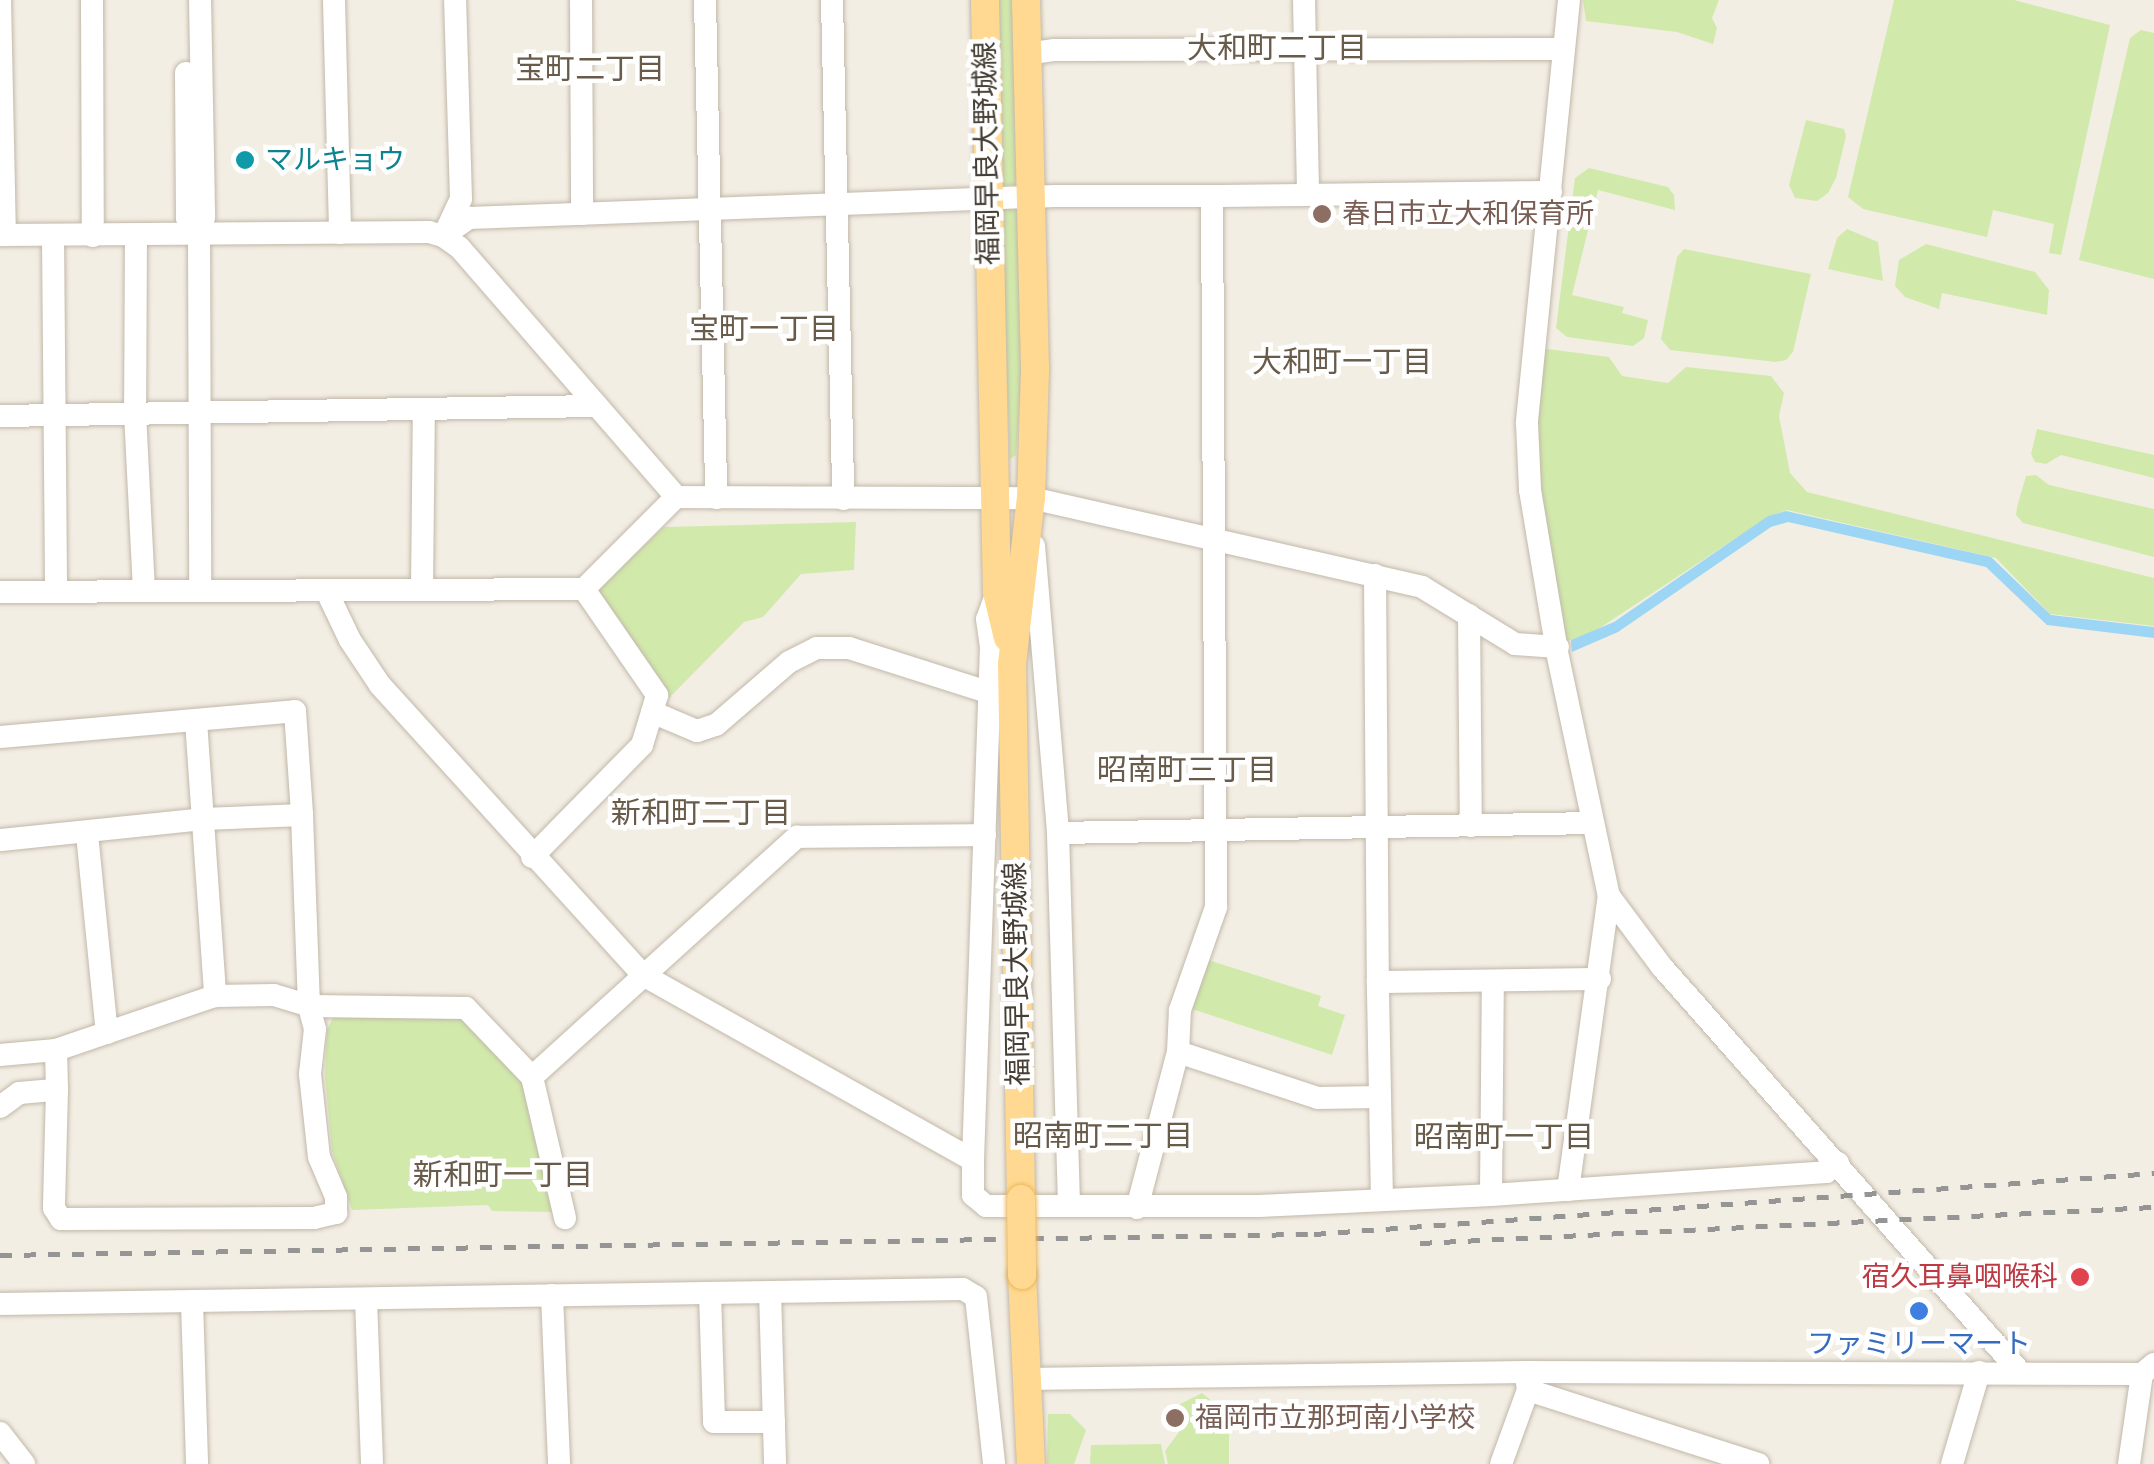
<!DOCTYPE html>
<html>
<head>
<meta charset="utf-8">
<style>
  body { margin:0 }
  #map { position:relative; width:2154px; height:1464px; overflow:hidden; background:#f3eee4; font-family:Roboto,"Noto Sans JP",sans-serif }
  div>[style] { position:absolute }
  .green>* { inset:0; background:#d1eaab }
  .water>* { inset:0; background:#9dd6f4 }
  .roads { filter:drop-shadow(0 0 2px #c2b8a9) drop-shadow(0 0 2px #c2b8a9) }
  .minor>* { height:22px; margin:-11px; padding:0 11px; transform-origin:11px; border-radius:11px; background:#fff }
  .major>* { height:28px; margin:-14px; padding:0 14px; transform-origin:14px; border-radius:14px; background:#ffd991 }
  .rail>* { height:5px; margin-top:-2.5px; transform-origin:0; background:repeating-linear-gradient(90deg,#959595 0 12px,transparent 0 24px) }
  .bridges { filter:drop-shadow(0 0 2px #eab65c) drop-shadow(0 0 2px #eab65c) }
  .major-bridge>* { height:28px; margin:-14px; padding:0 14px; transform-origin:14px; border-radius:14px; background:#ffd991 }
  .dots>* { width:28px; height:28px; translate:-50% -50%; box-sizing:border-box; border:5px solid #fff; border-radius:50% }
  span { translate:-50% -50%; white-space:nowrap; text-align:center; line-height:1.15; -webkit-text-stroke:9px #fff; paint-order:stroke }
  .street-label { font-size:28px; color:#463e34 }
  .culture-label { font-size:28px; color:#0d838f }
  .left { translate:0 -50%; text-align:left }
  .education-label { font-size:28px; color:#785e54 }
  .health-label { font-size:28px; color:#be3a42 }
  .right { translate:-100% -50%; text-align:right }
  .shop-label { font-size:28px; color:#366cbe }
  .neighbourhood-label { font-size:30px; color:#695b4a }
</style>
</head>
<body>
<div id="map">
  <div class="green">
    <div style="clip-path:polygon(998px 0,1015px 0,1016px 185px,1000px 185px)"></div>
    <div style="clip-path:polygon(1583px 0,1719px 0,1712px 18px,1717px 28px,1713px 44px,1677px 32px,1586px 21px)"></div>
    <div style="clip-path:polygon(1894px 0,2014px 0,2110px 25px,2061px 255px,2049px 253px,2054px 224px,1993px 210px,1987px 237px,1863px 209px,1848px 197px)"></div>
    <div style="clip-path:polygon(2141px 30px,2154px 33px,2154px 279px,2079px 260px,2130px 38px)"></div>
    <div style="clip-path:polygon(1806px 120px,1844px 129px,1846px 136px,1836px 178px,1828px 193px,1817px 201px,1795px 198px,1789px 185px)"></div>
    <div style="clip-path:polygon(1589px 168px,1668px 187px,1674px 195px,1675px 210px,1598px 190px,1572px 295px,1624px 307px,1622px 313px,1648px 320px,1644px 338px,1633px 346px,1567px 337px,1556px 328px,1575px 178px)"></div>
    <div style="clip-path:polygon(1017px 203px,1022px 367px,1016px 455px,1010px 459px,1000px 204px)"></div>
    <div style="clip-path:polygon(1847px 229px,1878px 242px,1883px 281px,1828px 269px,1837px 238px)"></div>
    <div style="clip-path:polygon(1926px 244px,2035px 272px,2049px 290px,2047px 315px,1942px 293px,1939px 309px,1905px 297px,1895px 286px,1899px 260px)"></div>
    <div style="clip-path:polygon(1684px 249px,1811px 274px,1793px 352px,1786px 360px,1776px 362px,1670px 350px,1661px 339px,1677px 257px)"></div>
    <div style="clip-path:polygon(1540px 348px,1609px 357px,1622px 376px,1668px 383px,1686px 367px,1771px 376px,1784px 393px,1779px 416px,1790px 473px,1807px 492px,2154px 578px,2154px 626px,2050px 614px,1996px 558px,1787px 510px,1768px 517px,1592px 633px,1567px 641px,1539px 493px,1536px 429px)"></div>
    <div style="clip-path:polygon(2037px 429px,2154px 455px,2154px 478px,2061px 455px,2046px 464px,2035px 462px,2031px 454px)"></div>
    <div style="clip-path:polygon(2036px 475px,2049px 485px,2154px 509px,2154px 557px,2023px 523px,2016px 515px,2017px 507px,2026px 476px)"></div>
    <div style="clip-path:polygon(856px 522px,854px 570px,801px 574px,763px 617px,744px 622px,669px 698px,599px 595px,600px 587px,664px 527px)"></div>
    <div style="clip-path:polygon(1205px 959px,1321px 996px,1318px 1006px,1345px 1015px,1332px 1055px,1189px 1008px)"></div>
    <div style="clip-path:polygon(463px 1015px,521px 1072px,557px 1212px,492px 1211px,488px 1205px,352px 1210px,332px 1151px,325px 1076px,327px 1030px,334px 1016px)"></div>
    <div style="clip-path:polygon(1202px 1393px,1229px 1415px,1229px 1464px,1168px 1464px,1165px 1451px,1179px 1432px,1180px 1404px)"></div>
    <div style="clip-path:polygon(1048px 1414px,1070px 1414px,1086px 1430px,1074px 1464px,1047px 1464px)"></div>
    <div style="clip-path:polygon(1161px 1444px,1165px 1464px,1090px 1464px,1091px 1445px)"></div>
  </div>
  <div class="water">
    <div style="clip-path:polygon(1786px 511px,1991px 557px,2051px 615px,2154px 627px,2154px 638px,2047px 625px,1986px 567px,1788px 522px,1771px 527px,1618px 632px,1572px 652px,1571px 640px,1614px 622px,1768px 516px)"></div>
  </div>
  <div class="roads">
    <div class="minor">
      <div style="left:0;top:0;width:235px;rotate:88.8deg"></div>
      <div style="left:92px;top:0;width:236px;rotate:89.8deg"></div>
      <div style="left:200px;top:0;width:217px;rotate:88.9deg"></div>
      <div style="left:204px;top:217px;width:19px;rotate:106deg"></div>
      <div style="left:199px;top:235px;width:356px;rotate:89.8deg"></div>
      <div style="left:334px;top:0;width:233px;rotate:88.5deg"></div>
      <div style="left:581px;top:0;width:214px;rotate:89.7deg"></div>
      <div style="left:705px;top:0;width:498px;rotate:88.7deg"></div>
      <div style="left:832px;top:0;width:499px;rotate:88.7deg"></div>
      <div style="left:1304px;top:0;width:193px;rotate:88.8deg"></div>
      <div style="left:1569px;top:0;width:425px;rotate:95.7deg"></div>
      <div style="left:1527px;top:423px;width:67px;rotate:87.4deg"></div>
      <div style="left:1530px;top:490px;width:164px;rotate:80.5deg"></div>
      <div style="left:1557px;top:652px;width:249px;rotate:78deg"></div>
      <div style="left:1609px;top:896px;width:89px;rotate:53.3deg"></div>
      <div style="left:1662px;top:967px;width:541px;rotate:48.52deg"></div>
      <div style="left:1026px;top:54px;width:29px;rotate:-8deg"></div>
      <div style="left:1055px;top:50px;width:509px;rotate:-0.11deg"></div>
      <div style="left:186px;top:73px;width:145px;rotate:89.6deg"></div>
      <div style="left:187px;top:218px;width:21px;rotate:55deg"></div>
      <div style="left:445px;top:233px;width:38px;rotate:-65deg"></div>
      <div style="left:461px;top:199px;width:199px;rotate:-91.7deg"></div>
      <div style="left:0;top:235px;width:429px;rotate:-0.4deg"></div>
      <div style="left:429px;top:232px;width:15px;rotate:16deg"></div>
      <div style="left:443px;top:236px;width:19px;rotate:35deg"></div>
      <div style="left:459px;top:247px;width:331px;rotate:49deg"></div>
      <div style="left:136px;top:235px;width:178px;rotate:90.3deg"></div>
      <div style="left:135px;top:413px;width:178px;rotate:87.1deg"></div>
      <div style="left:53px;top:236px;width:355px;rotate:89.5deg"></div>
      <div style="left:443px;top:236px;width:32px;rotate:-35deg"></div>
      <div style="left:469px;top:218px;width:587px;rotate:-2.15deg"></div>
      <div style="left:1056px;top:196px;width:156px"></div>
      <div style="left:0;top:416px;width:597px;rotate:-0.96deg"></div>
      <div style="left:1034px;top:546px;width:288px;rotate:85.2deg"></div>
      <div style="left:1375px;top:575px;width:407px;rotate:89.6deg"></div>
      <div style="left:422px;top:589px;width:179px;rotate:-89.4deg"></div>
      <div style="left:584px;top:589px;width:129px;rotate:55.4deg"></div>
      <div style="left:657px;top:695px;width:18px;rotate:106deg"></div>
      <div style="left:0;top:592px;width:584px;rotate:-0.29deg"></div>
      <div style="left:584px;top:589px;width:130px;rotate:-45deg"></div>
      <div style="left:676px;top:497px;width:355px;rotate:0.2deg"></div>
      <div style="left:1031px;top:498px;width:401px;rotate:12.8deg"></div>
      <div style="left:1422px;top:587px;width:109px;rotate:31.5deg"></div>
      <div style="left:1515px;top:644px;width:43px;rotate:4deg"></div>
      <div style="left:327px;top:592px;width:53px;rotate:64.4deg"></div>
      <div style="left:350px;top:640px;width:54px;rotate:56.3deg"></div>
      <div style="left:380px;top:685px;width:391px;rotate:47.8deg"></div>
      <div style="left:643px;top:975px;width:378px;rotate:29.3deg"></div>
      <div style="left:997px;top:592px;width:29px;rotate:110deg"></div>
      <div style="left:987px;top:619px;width:28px;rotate:82deg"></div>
      <div style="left:991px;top:647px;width:513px;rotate:92.01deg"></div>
      <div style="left:973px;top:1160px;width:35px;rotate:90deg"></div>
      <div style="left:973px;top:1195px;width:17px;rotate:40deg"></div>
      <div style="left:986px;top:1206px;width:273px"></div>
      <div style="left:1259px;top:1206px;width:232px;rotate:-2.7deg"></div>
      <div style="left:1491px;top:1195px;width:336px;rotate:-3.9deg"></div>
      <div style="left:1826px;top:1172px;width:15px;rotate:-37deg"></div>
      <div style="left:1469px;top:615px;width:211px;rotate:89.5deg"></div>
      <div style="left:196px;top:721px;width:276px;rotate:86deg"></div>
      <div style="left:0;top:737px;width:296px;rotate:-5deg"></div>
      <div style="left:295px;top:711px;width:104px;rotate:86.1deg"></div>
      <div style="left:302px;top:815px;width:98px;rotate:177.7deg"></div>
      <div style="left:204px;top:819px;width:205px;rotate:174.1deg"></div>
      <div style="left:87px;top:834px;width:200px;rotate:84.3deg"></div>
      <div style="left:532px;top:857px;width:157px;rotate:-45.5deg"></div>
      <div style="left:642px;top:745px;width:34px;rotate:-73deg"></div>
      <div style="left:652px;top:712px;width:49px;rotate:22.9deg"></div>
      <div style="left:697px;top:731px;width:20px;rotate:-18deg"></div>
      <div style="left:716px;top:725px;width:96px;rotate:-40.8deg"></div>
      <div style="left:789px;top:662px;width:31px;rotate:-27deg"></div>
      <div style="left:817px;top:648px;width:32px"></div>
      <div style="left:849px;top:648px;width:146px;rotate:17.6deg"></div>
      <div style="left:1178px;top:1052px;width:147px;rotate:18.2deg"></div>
      <div style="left:1318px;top:1098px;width:62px;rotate:-0.9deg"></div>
      <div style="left:0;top:1055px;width:56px;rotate:-5.1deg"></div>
      <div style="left:56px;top:1050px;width:168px;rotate:-18.8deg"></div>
      <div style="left:215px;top:996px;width:59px;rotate:-1deg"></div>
      <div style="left:274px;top:995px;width:37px;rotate:17deg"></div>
      <div style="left:309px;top:1006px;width:157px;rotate:0.7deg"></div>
      <div style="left:466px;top:1008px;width:95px;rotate:46.3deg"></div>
      <div style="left:532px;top:1077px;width:145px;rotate:76.8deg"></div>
      <div style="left:532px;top:1077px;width:358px;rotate:-42.2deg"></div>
      <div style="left:797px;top:837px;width:188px;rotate:-0.6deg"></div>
      <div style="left:57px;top:1090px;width:118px;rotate:91.5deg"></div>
      <div style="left:54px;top:1208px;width:13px;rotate:58deg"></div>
      <div style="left:61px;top:1219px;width:253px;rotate:-0.2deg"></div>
      <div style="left:314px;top:1218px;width:23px;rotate:-13deg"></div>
      <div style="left:336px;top:1213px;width:16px;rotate:-90deg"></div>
      <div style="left:336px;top:1197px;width:43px;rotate:-113deg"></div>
      <div style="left:319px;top:1157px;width:83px;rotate:-96.2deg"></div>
      <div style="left:310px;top:1074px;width:45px;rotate:-83.7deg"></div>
      <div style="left:315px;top:1029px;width:24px;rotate:-105deg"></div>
      <div style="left:309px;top:1006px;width:191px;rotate:-92.1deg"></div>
      <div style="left:0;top:1107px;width:24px;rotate:-36deg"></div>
      <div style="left:19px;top:1093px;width:38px;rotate:-5deg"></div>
      <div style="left:57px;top:1090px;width:40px;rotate:-91.4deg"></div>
      <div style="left:1568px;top:1190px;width:297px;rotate:-82.1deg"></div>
      <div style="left:1491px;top:1195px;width:213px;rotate:-89.5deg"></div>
      <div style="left:1382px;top:1200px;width:218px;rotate:-91.1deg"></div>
      <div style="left:1378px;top:982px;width:222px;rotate:-0.8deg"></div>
      <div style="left:1069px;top:1204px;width:371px;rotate:-91.7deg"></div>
      <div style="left:1058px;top:833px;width:534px;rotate:-1.07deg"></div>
      <div style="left:1137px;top:1208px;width:161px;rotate:-75.3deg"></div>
      <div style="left:1178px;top:1052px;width:42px;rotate:-87.3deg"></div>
      <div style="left:1180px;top:1010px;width:109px;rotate:-70.7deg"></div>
      <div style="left:1216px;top:907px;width:711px;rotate:-90.32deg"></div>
      <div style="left:1212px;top:196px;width:339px;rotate:-0.7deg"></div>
      <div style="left:770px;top:1292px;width:172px;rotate:88.3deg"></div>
      <div style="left:710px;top:1293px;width:129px;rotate:88.2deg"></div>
      <div style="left:714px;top:1422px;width:60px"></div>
      <div style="left:552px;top:1295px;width:169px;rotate:87.6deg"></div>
      <div style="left:366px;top:1299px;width:165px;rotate:87.9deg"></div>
      <div style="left:192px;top:1302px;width:162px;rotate:88.2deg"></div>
      <div style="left:0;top:1304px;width:963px;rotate:-0.89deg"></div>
      <div style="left:963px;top:1289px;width:15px;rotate:32deg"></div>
      <div style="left:976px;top:1297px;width:168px;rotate:83.8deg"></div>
      <div style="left:1026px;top:1379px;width:499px;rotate:-0.8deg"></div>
      <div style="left:1525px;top:1372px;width:617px;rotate:0.19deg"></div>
      <div style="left:1528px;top:1390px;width:242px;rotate:17.8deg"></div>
      <div style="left:0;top:1433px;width:39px;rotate:52deg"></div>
      <div style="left:1501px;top:1464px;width:79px;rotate:-70deg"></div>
      <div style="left:1528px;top:1390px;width:14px;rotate:-98deg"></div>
      <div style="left:1952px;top:1464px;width:96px;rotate:-73.6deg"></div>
      <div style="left:2129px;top:1464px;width:91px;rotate:-81.8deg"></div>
      <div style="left:2142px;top:1374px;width:16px;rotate:-40deg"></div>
    </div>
    <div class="major">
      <div style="left:985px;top:0;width:592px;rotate:88.84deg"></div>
      <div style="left:997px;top:592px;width:47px;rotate:76.6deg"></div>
      <div style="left:1021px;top:1199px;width:535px;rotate:-90.96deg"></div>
      <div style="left:1012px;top:664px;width:167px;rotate:-83.5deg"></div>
      <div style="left:1031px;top:498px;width:129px;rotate:-88.2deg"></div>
      <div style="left:1035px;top:369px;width:369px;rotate:-91.4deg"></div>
      <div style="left:1022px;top:1275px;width:189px;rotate:87.3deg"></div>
    </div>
  </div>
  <div class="rail">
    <div style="left:1420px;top:1243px;width:735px;rotate:-2.81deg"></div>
    <div style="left:0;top:1255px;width:1314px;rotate:-0.92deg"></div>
    <div style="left:1314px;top:1234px;width:842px;rotate:-4.15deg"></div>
  </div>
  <div class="bridges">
    <div class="major-bridge">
      <div style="left:1021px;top:1199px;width:76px;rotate:89.2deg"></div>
    </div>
  </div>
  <div class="dots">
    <div style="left:245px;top:160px;background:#0f9aa8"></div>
    <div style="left:1322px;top:214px;background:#8d6e63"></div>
    <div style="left:2080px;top:1277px;background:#e0444e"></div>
    <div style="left:1919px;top:1311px;background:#3f7fe0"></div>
    <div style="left:1175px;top:1418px;background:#8d6e63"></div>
  </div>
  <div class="street-label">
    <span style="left:987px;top:153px;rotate:-91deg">福岡早良大野城線</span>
    <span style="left:1017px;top:974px;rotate:-91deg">福岡早良大野城線</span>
  </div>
  <div class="culture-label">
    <span class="left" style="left:265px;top:160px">マルキョウ</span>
  </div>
  <div class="education-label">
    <span class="left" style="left:1342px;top:214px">春日市立大和保育所</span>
    <span class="left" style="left:1195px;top:1418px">福岡市立那珂南小学校</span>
  </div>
  <div class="health-label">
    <span class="right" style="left:2058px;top:1277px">宿久耳鼻咽喉科</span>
  </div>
  <div class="shop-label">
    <span style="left:1919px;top:1344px">ファミリーマート</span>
  </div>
  <div class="neighbourhood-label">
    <span style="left:1277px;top:48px">大和町二丁目</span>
    <span style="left:590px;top:69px">宝町二丁目</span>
    <span style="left:764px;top:329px">宝町一丁目</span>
    <span style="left:1342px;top:362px">大和町一丁目</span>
    <span style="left:1187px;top:770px">昭南町三丁目</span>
    <span style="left:701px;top:813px">新和町二丁目</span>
    <span style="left:1103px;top:1136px">昭南町二丁目</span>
    <span style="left:1504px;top:1137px">昭南町一丁目</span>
    <span style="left:503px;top:1175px">新和町一丁目</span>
  </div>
</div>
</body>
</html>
